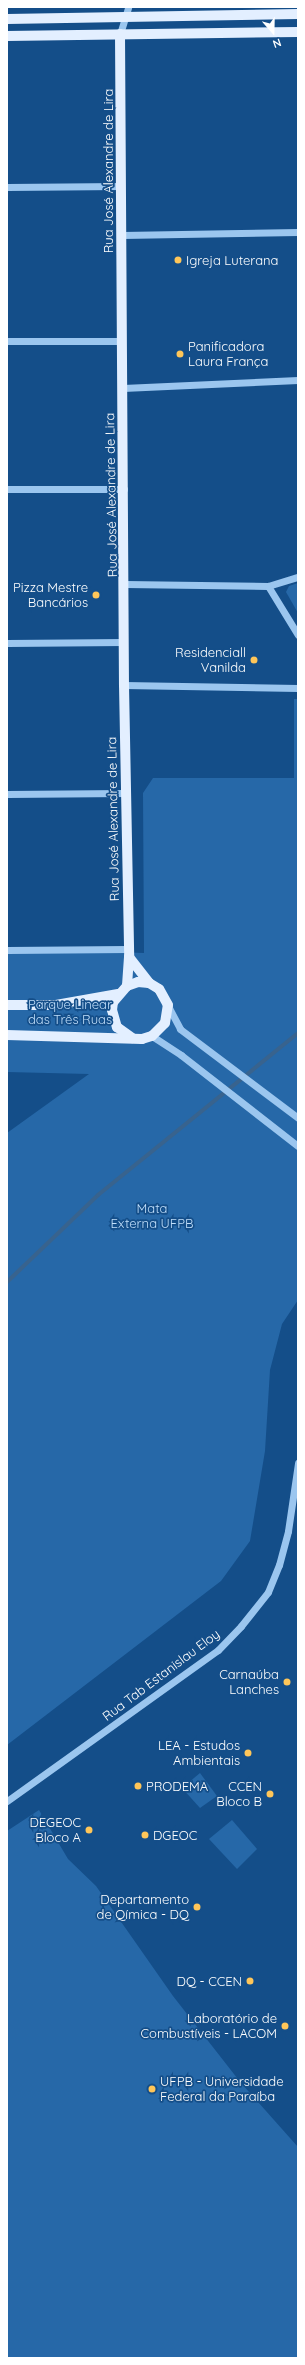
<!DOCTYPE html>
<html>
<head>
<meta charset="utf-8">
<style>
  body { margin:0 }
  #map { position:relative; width:305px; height:2365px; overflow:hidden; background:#144e89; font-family:Quicksand,sans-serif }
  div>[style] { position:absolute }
  .green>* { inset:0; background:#2668a8 }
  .stream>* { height:4px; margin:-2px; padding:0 2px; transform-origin:2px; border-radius:2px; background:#38638e }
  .minor>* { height:7px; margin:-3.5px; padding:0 3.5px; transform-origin:3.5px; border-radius:3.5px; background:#9bc6ef }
  .major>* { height:10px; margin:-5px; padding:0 5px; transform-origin:5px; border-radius:5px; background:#e3efff }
  .dots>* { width:11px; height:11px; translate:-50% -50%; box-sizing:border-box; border:2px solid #144e89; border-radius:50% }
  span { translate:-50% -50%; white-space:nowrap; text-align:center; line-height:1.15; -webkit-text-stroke:3.5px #144e89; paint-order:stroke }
  .street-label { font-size:13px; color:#fff }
  .poi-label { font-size:13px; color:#fff }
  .left { translate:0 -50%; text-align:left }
  .right { translate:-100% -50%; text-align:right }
  .park-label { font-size:13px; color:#c1dffb }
  .frame { position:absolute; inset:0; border:8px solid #fff; pointer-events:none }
  .north { position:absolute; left:253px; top:12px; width:40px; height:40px; -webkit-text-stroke:3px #144e89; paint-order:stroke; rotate:160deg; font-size:11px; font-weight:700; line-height:16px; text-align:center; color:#fff }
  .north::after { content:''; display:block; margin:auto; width:14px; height:18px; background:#fff; clip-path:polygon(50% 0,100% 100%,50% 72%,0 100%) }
</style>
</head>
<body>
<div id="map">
  <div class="green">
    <div style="clip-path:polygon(298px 583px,298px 613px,286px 592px,289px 586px)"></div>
    <div style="clip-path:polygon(294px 699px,298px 699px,298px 1300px,282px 1324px,270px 1370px,265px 1451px,250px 1541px,221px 1581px,7px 1745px,7px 1133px,89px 1074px,7px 1072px,7px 948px,144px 953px,143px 793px,153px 778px,294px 778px)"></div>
    <div style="clip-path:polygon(200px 1773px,217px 1796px,200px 1808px,182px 1788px)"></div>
    <div style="clip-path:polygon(39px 1810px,68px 1859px,96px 1886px,173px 1996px,241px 2083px,298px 2147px,298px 2358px,7px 2358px,7px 1831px)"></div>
    <div style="clip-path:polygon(232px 1820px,257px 1849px,237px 1869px,209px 1839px)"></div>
  </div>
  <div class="stream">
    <div style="left:7px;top:1282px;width:126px;rotate:-43.7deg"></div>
    <div style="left:98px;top:1195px;width:257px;rotate:-39deg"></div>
  </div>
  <div class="minor">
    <div style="left:120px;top:34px;width:28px;rotate:-73deg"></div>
    <div style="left:7px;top:187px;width:114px;rotate:-0.5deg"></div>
    <div style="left:122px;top:235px;width:176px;rotate:-1deg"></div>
    <div style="left:7px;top:341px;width:115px"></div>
    <div style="left:123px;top:388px;width:175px;rotate:-2.6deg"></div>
    <div style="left:7px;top:489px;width:117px"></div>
    <div style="left:125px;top:584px;width:143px;rotate:0.8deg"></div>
    <div style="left:268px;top:586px;width:31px;rotate:-17deg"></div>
    <div style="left:268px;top:586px;width:57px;rotate:58.5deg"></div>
    <div style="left:7px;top:643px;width:117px;rotate:-0.5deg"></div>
    <div style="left:124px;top:685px;width:174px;rotate:1deg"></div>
    <div style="left:7px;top:794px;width:118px;rotate:-0.5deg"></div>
    <div style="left:7px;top:950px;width:121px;rotate:-0.5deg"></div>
    <div style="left:168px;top:1006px;width:26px;rotate:62deg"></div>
    <div style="left:180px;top:1029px;width:148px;rotate:37deg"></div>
    <div style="left:152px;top:1036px;width:35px;rotate:33deg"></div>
    <div style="left:181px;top:1055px;width:148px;rotate:37.9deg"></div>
    <div style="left:7px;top:1801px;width:259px;rotate:-35.6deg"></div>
    <div style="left:218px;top:1650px;width:33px;rotate:-46deg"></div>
    <div style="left:241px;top:1626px;width:43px;rotate:-51.5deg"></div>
    <div style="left:268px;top:1592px;width:29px;rotate:-68deg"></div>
    <div style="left:279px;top:1565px;width:35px;rotate:-75deg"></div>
    <div style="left:288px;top:1531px;width:69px;rotate:-81.6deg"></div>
  </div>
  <div class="major">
    <div style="left:7px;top:19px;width:291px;rotate:-1deg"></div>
    <div style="left:120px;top:34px;width:651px;rotate:89.65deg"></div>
    <div style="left:124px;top:685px;width:272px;rotate:88.9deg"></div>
    <div style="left:129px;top:957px;width:29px;rotate:94deg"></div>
    <div style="left:7px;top:36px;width:291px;rotate:-0.8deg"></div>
    <div style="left:129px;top:957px;width:33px;rotate:52deg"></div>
    <div style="left:7px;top:1005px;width:49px"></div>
    <div style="left:56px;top:1005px;width:63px;rotate:-10.1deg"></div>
    <div style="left:7px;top:1035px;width:135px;rotate:1.7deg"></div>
    <div style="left:142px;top:1039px;width:10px;rotate:-17deg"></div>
    <div style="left:152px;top:1036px;width:18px;rotate:-45deg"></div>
    <div style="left:165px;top:1023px;width:18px;rotate:-81deg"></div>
    <div style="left:168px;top:1005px;width:18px;rotate:-119deg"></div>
    <div style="left:159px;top:989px;width:12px;rotate:-149deg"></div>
    <div style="left:149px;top:983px;width:11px;rotate:-175deg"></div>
    <div style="left:138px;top:982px;width:12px;rotate:160deg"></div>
    <div style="left:127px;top:986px;width:21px;rotate:131deg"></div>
    <div style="left:113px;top:1002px;width:8px;rotate:97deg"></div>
    <div style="left:112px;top:1010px;width:18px;rotate:74deg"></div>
    <div style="left:117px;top:1027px;width:19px;rotate:36deg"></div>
  </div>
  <div class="dots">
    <div style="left:178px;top:260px;background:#ffc659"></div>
    <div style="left:180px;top:354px;background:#ffc659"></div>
    <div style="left:96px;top:595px;background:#ffc659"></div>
    <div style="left:254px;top:660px;background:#ffc659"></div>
    <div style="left:287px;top:1682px;background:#ffc659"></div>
    <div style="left:248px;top:1753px;background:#ffc659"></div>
    <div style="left:138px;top:1786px;background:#ffc659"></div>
    <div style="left:270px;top:1794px;background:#ffc659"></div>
    <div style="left:89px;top:1830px;background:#ffc659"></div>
    <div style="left:145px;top:1835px;background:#ffc659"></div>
    <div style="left:197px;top:1907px;background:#ffc659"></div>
    <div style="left:250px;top:1981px;background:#ffc659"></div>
    <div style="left:285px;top:2026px;background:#ffc659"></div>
    <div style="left:152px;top:2089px;background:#ffc659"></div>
  </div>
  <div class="street-label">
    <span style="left:108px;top:171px;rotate:-90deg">Rua José Alexandre de Lira</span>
    <span style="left:111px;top:495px;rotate:-91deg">Rua José Alexandre de Lira</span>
    <span style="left:113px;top:819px;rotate:-91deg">Rua José Alexandre de Lira</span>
    <span style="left:161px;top:1675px;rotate:-37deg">Rua Tab Estanislau Eloy</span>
  </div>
  <div class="poi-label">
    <span class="left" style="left:186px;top:260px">Igreja Luterana</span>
    <span class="left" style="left:188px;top:354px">Panificadora<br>Laura França</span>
    <span class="right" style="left:88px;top:595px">Pizza Mestre<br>Bancários</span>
    <span class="right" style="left:246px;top:660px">Residenciall<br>Vanilda</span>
    <span class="right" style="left:279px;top:1682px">Carnaúba<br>Lanches</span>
    <span class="right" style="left:240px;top:1753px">LEA - Estudos<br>Ambientais</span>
    <span class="left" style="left:146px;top:1786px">PRODEMA</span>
    <span class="right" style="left:262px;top:1794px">CCEN<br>Bloco B</span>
    <span class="right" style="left:81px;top:1830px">DEGEOC<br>Bloco A</span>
    <span class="left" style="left:153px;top:1835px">DGEOC</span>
    <span class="right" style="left:189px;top:1907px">Departamento<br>de Qímica - DQ</span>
    <span class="right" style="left:242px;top:1981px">DQ - CCEN</span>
    <span class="right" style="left:277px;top:2026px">Laboratório de<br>Combustíveis - LACOM</span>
    <span class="left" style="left:160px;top:2089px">UFPB - Universidade<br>Federal da Paraíba</span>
  </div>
  <div class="park-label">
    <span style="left:70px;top:1012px">Parque Linear<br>das Três Ruas</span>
    <span style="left:152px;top:1216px">Mata<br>Externa UFPB</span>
  </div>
  <div class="frame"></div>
  <div class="north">N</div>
</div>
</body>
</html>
